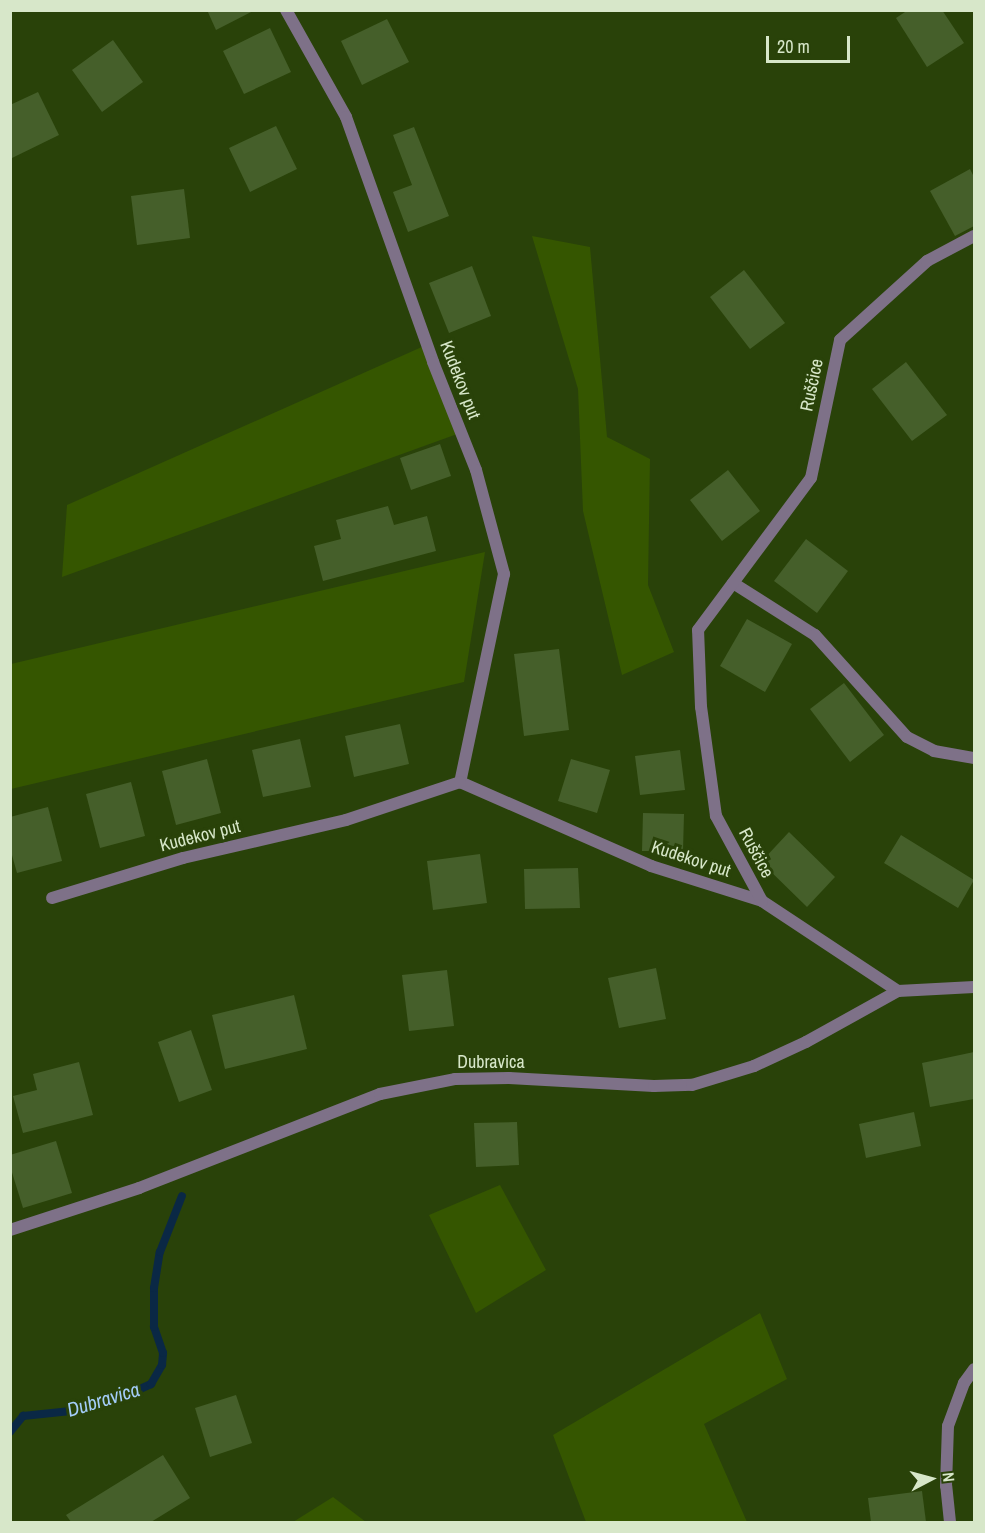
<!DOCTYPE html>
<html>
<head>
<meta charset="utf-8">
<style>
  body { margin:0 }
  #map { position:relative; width:985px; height:1533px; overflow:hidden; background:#294209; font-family:"Archivo Narrow",sans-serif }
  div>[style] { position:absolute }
  .green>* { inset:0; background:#355600 }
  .stream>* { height:8px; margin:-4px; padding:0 4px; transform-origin:4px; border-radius:4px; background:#0a2845 }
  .building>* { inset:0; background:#455f2a }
  .minor>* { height:12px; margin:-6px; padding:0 6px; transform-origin:6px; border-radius:6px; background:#7e7188 }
  .tertiary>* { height:12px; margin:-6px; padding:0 6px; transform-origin:6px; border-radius:6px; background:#7e7188 }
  span { translate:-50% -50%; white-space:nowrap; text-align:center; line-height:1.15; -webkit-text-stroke:6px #294209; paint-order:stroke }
  .street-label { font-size:18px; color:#d7e7c9 }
  .water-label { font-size:20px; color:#a4cdf9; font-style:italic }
  .frame { position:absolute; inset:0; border:12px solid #d7e7c9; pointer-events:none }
  .north { position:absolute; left:901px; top:1449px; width:60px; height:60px; -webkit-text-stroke:4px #294209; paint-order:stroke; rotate:84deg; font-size:16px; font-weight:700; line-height:24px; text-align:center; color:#d7e7c9 }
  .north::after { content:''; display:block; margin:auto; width:21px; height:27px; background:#d7e7c9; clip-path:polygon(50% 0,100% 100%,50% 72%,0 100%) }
  .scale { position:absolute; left:766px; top:36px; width:84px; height:27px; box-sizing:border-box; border:3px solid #d7e7c9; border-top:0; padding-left:8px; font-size:18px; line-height:21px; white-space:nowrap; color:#d7e7c9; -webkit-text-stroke:4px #294209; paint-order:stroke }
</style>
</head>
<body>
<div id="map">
  <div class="green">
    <div style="clip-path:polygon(532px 236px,590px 247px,607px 437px,650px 459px,648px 585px,674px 652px,622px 675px,583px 511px,578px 389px)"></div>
    <div style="clip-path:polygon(424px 346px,460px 433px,62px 577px,67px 505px)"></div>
    <div style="clip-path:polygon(485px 552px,464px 682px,11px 789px,11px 664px)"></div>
    <div style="clip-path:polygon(500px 1185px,546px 1270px,476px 1313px,429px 1215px)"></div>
    <div style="clip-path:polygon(760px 1313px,787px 1379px,704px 1424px,747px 1522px,586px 1522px,553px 1435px)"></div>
    <div style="clip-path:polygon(333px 1497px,366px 1522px,293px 1522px)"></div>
  </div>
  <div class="stream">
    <div style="left:10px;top:1432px;width:21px;rotate:-51deg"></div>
    <div style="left:23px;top:1416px;width:48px;rotate:-5.9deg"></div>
    <div style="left:71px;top:1411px;width:53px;rotate:-15.4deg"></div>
    <div style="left:122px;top:1397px;width:32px;rotate:-24deg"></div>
    <div style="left:151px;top:1384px;width:22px;rotate:-60deg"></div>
    <div style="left:162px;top:1365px;width:12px;rotate:-85deg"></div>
    <div style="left:163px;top:1353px;width:28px;rotate:-109deg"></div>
    <div style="left:154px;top:1327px;width:39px;rotate:-90deg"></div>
    <div style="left:154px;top:1288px;width:36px;rotate:-81deg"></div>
    <div style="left:160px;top:1252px;width:60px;rotate:-68.6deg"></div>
  </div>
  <div class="building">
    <div style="clip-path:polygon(207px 10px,255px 10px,216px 30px)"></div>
    <div style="clip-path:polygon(908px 10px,942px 10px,964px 43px,927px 67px,896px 18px)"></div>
    <div style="clip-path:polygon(387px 19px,409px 62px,362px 85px,341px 41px)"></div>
    <div style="clip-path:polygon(270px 28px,291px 72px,244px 94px,223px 51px)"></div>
    <div style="clip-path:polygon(113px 40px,143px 82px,102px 112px,72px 70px)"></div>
    <div style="clip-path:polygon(38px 92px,59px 135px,12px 158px,10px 105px)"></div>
    <div style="clip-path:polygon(276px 126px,297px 169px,250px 192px,229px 148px)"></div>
    <div style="clip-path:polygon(414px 127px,449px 216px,408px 232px,393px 192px,412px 185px,393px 135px)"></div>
    <div style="clip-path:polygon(970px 169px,974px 177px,974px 226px,955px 236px,930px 191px)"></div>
    <div style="clip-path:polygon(184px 189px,190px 238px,137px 245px,131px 196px)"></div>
    <div style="clip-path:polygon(472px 266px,491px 316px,449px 333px,429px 283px)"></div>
    <div style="clip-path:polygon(744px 270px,785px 323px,750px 349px,710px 297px)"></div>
    <div style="clip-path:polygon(906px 362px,947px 415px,912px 441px,872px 389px)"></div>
    <div style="clip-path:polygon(440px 444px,451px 476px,411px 490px,400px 458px)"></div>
    <div style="clip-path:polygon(728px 470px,760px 511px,722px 541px,690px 500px)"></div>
    <div style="clip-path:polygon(388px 506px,394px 525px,427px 516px,436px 551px,323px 581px,314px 546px,341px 539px,336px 520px)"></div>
    <div style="clip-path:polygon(806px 539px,848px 571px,817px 613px,774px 581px)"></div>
    <div style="clip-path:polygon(747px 619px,792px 644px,765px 692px,720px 666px)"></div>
    <div style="clip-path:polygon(559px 649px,569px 730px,524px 736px,514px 654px)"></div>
    <div style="clip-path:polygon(844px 683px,884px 735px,850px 762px,810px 709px)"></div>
    <div style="clip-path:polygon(400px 724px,409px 764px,354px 777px,345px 736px)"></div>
    <div style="clip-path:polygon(300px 739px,311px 787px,263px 797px,252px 750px)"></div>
    <div style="clip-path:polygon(680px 750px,685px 790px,640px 795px,635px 756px)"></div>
    <div style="clip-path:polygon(207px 759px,221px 813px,176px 825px,162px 771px)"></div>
    <div style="clip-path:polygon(571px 759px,610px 770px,597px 813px,558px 801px)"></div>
    <div style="clip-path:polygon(131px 782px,145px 836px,100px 848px,86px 794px)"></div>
    <div style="clip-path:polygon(48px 807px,62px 861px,17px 873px,10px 848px,10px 817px)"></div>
    <div style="clip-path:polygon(643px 813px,684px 814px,683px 851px,642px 851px)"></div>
    <div style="clip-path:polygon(789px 832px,835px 877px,807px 907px,761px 862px)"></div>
    <div style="clip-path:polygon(901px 835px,974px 880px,958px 908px,884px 863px)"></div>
    <div style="clip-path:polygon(480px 854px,487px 903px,433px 910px,427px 861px)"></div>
    <div style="clip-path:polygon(578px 868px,580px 908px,525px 909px,524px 869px)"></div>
    <div style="clip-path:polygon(656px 968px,666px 1019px,619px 1028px,608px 978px)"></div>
    <div style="clip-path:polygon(447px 970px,454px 1026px,409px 1031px,402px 975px)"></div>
    <div style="clip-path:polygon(294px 995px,307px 1049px,225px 1069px,212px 1015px)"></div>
    <div style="clip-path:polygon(191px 1030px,212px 1090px,179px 1102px,158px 1042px)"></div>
    <div style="clip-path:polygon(974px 1052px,974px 1099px,930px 1107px,922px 1063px)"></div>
    <div style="clip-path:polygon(79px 1062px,93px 1115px,23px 1133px,13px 1096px,37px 1090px,33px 1074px)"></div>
    <div style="clip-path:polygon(914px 1112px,921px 1146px,866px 1158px,859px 1124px)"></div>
    <div style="clip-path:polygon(517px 1122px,519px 1165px,476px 1167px,474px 1123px)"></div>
    <div style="clip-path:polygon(56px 1141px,72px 1193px,23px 1208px,10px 1166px,10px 1155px)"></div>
    <div style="clip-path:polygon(236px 1395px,252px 1443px,210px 1457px,195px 1408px)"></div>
    <div style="clip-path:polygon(163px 1455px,190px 1498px,151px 1522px,71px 1522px,66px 1515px)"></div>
    <div style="clip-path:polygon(922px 1491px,926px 1522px,871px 1522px,868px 1498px)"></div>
  </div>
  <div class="minor">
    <div style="left:286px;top:10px;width:123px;rotate:60.7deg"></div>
    <div style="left:346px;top:117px;width:260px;rotate:70.4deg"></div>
    <div style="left:433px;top:362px;width:116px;rotate:68.3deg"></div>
    <div style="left:476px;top:470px;width:108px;rotate:74.9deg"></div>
    <div style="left:504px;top:574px;width:213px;rotate:101.9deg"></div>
    <div style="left:460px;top:782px;width:209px;rotate:23.7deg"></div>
    <div style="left:651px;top:866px;width:116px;rotate:17.5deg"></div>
    <div style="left:762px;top:901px;width:163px;rotate:33.5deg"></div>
    <div style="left:733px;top:583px;width:97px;rotate:32.4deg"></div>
    <div style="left:815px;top:635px;width:137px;rotate:48deg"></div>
    <div style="left:907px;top:737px;width:30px;rotate:27deg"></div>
    <div style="left:934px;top:751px;width:41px;rotate:9.9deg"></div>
    <div style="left:52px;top:898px;width:137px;rotate:-17deg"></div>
    <div style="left:183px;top:858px;width:167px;rotate:-13.1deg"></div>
    <div style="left:346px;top:820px;width:120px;rotate:-18.4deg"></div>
    <div style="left:762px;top:901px;width:97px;rotate:-118.4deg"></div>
    <div style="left:716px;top:816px;width:110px;rotate:-97.8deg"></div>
    <div style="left:701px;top:707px;width:77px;rotate:-92.2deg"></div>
    <div style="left:698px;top:630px;width:189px;rotate:-53.4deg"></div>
    <div style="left:811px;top:478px;width:141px;rotate:-78.1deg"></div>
    <div style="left:840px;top:340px;width:118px;rotate:-42.2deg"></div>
    <div style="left:927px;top:261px;width:53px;rotate:-28deg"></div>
    <div style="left:950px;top:1522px;width:36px;rotate:-96deg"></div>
    <div style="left:946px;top:1486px;width:60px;rotate:-88.1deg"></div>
    <div style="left:948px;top:1426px;width:46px;rotate:-69.6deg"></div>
    <div style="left:964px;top:1383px;width:17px;rotate:-54deg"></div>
  </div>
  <div class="tertiary">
    <div style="left:10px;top:1230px;width:136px;rotate:-18deg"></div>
    <div style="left:139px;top:1188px;width:259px;rotate:-21.3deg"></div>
    <div style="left:380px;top:1094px;width:76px;rotate:-11.3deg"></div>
    <div style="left:455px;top:1079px;width:54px;rotate:-1.1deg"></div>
    <div style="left:509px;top:1078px;width:145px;rotate:3.2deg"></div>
    <div style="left:654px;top:1086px;width:38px;rotate:-2deg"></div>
    <div style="left:692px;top:1085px;width:65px;rotate:-17deg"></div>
    <div style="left:754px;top:1066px;width:57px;rotate:-24.8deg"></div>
    <div style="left:806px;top:1042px;width:105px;rotate:-29deg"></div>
    <div style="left:898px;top:991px;width:76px;rotate:-3deg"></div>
  </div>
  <div class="street-label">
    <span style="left:460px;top:380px;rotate:69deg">Kudekov put</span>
    <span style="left:812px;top:385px;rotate:-78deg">Ruščice</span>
    <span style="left:200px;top:836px;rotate:-14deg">Kudekov put</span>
    <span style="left:756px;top:853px;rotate:62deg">Ruščice</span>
    <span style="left:691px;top:859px;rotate:18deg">Kudekov put</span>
    <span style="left:491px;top:1062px">Dubravica</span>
  </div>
  <div class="water-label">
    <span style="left:103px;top:1399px;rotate:-17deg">Dubravica</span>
  </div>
  <div class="frame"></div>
  <div class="north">N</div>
  <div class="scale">20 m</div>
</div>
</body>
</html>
